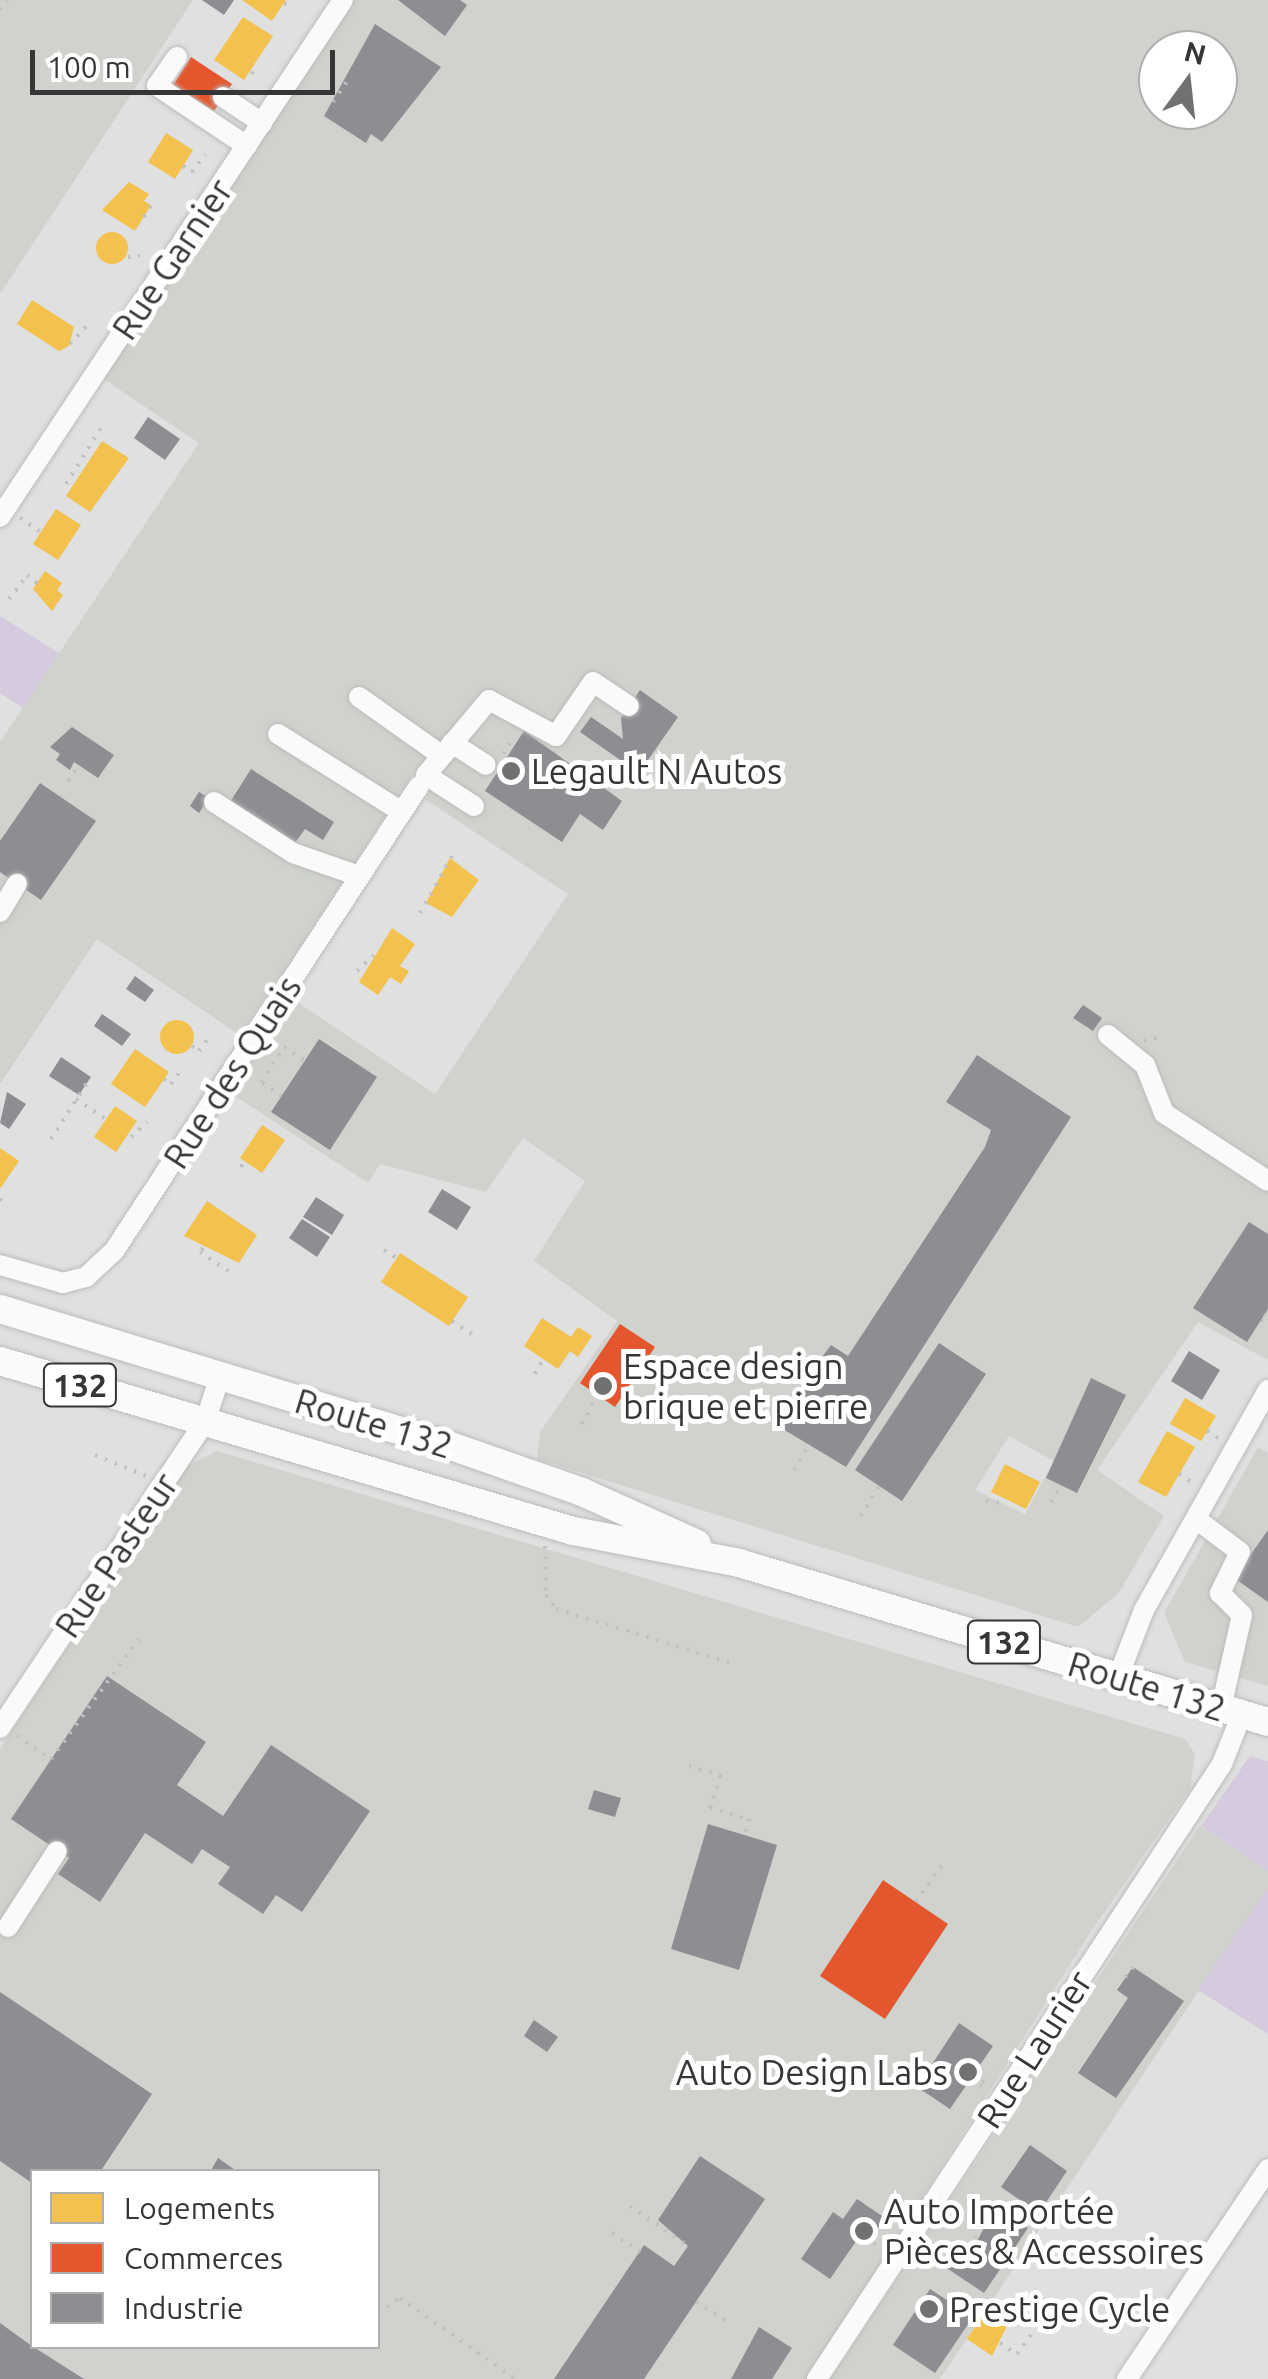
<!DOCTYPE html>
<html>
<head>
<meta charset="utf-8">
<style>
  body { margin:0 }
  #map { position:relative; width:1268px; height:2379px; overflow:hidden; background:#dfe0df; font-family:Ubuntu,sans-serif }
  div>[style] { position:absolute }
  .built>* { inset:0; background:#d0d3cd }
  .green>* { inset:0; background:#d5cade }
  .homes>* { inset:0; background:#f2c14e }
  .round { border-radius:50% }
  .shops>* { inset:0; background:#e4572e }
  .industry>* { inset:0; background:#8d8d92 }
  .path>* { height:4px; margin-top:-2px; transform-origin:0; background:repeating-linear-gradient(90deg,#c0c0c0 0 2.5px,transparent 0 10.5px) }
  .roads { filter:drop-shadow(0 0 2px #bbbcbb) drop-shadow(0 0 2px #bbbcbb) }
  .minor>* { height:20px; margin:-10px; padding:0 10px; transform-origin:10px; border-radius:10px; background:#fafafa }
  .highway>* { height:28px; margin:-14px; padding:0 14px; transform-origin:14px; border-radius:14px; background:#fafafa }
  .dots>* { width:28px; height:28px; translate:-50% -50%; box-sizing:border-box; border:5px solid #fff; border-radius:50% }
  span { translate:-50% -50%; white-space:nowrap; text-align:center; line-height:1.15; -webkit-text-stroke:10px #fff; paint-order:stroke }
  .shield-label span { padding:2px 8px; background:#fff; border:2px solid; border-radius:8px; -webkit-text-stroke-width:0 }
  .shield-label { font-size:32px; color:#353635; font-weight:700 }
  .street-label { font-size:35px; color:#353635 }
  .poi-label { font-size:35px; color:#353635 }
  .left { translate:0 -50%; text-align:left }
  .right { translate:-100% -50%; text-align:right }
  .legend { position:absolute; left:30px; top:2169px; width:350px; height:180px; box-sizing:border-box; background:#fff; border:2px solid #aeafae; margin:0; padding:12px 18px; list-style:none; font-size:30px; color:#353635 }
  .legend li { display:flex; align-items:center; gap:20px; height:50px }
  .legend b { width:50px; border:2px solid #aeafae }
  .north { position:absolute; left:1138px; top:30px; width:100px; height:100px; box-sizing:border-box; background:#fff; border:2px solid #aeafae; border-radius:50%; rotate:15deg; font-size:28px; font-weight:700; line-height:40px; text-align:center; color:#353635 }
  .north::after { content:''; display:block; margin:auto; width:35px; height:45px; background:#707270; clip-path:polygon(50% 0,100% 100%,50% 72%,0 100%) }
  .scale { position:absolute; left:30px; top:50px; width:305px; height:45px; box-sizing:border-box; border:5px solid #353635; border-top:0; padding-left:12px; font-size:30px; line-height:35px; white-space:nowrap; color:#353635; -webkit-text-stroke:8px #fff; paint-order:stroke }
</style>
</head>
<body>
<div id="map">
  <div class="built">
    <div style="clip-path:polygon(0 0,193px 0,0 294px)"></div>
    <div style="clip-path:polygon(evenodd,353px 0,1268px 0,1268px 1360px,1198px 1322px,1097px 1470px,1164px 1516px,1118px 1594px,1078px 1627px,537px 1459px,540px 1432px,617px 1321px,534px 1261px,585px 1181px,523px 1138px,486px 1192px,380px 1164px,368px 1183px,232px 1094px,294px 1000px,435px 1094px,568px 894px,425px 799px,434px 785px,415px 771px,241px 1036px,97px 939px,0 1084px,0 742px,199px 443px,102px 378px,353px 0,1158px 50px,1218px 50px,1218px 110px,1158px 110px,1158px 50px,353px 0,1009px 1436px,1054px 1461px,1025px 1514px,975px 1490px,1009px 1436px)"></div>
    <div style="clip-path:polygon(1258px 1447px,1268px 1453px,1268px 1686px,1185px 1662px,1164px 1613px)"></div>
    <div style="clip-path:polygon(evenodd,217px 1451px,1185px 1739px,1195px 1754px,1190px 1789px,1092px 1930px,807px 2379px,0 2379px,0 1749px,189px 1465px,217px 1451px,32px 2172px,378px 2172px,378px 2346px,32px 2346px,32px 2172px)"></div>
    <div style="clip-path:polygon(1200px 1826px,1268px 1871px,1268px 1887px,940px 2379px,830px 2379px)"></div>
  </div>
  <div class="green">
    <div style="clip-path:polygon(0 616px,59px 653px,23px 708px,0 693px)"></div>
    <div style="clip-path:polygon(1250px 1756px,1268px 1761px,1268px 1871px,1201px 1826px)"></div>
    <div style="clip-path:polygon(1268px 1887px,1268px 2034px,1198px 1990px)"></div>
  </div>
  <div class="homes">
    <div style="clip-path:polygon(242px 0,286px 0,272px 21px)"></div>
    <div style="clip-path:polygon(243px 17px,273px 36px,244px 80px,214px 60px)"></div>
    <div style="clip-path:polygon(166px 133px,193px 150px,175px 179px,148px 162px)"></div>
    <div style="clip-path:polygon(129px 182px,149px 194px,144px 201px,151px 205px,135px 231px,102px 210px)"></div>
    <div class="round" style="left:96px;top:232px;width:32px;height:32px"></div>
    <div style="clip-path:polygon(32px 300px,74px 327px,69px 346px,59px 351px,17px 324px)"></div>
    <div style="clip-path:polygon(102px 441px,129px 458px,90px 512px,66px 496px)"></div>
    <div style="clip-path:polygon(56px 509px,81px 525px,58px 560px,33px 544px)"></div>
    <div style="clip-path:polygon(45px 571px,62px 583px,57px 590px,63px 595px,52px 611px,33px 589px)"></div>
    <div style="clip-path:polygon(450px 858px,479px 880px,452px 917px,426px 903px)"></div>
    <div style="clip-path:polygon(392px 928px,415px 944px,400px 966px,409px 971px,401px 984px,390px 977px,378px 995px,359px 982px)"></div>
    <div class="round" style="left:160px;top:1020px;width:34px;height:34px"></div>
    <div style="clip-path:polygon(135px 1049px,169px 1072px,145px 1107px,111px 1084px)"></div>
    <div style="clip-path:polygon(115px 1106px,137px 1121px,116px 1152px,94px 1137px)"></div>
    <div style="clip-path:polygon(262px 1125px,285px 1140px,262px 1173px,240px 1158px)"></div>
    <div style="clip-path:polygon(0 1148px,19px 1161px,0 1189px)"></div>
    <div style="clip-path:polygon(207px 1201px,257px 1235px,239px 1263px,184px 1236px)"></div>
    <div style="clip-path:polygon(400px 1253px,468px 1297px,449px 1326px,381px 1282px)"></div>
    <div style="clip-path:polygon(542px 1318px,571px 1337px,578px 1327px,592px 1336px,578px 1357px,570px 1351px,558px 1369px,524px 1346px)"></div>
    <div style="clip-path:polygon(1185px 1398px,1216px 1416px,1201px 1441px,1170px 1424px)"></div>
    <div style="clip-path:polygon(1167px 1431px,1195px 1447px,1166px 1497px,1138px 1482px)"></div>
    <div style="clip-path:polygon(1005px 1464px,1040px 1482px,1026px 1509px,991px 1492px)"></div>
    <div style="clip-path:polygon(992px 2300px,1013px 2314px,992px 2356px,967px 2339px)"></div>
  </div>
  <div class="shops">
    <div style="clip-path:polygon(191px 57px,232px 84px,214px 111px,173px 85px)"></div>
    <div style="clip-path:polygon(620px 1324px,655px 1347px,615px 1407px,580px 1383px)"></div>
    <div style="clip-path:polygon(883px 1880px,948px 1924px,885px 2019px,820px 1976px)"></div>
  </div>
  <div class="industry">
    <div style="clip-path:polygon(202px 0,234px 0,224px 15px)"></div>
    <div style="clip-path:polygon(398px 0,460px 0,467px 5px,445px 36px)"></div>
    <div style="clip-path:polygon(375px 24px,441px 67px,382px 142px,371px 134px,366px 143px,324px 116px)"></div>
    <div style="clip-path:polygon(148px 417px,180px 439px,165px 460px,134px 438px)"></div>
    <div style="clip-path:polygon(640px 690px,678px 717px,639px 773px,580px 732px,591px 717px,623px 739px,621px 718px)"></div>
    <div style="clip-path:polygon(72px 727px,114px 755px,98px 778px,74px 762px,70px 770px,56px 760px,60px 754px,50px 747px)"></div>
    <div style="clip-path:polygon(524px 731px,622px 801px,603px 830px,580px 814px,562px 842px,485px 791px)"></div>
    <div style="clip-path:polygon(251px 769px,334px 822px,323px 840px,305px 829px,295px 843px,230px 802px)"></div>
    <div style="clip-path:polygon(40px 783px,96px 821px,41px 900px,0 872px,0 841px)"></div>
    <div style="clip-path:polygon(199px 792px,209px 798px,199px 813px,190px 806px)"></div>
    <div style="clip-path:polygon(135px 976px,154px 990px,145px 1002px,126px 989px)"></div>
    <div style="clip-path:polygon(1083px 1005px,1102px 1018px,1093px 1031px,1073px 1018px)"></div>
    <div style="clip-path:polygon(102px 1014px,131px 1034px,122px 1046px,94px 1026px)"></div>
    <div style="clip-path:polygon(319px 1039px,377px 1077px,330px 1150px,271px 1112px)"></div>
    <div style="clip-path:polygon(977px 1055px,1071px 1117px,846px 1467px,773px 1423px,831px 1345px,848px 1356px,985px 1147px,991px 1130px,946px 1102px)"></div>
    <div style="clip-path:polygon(61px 1057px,91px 1077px,79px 1095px,49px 1076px)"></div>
    <div style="clip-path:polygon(7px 1092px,26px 1104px,9px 1129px,0 1123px)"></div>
    <div style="clip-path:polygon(442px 1189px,471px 1207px,457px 1230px,428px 1212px)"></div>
    <div style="clip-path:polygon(316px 1197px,344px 1215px,332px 1235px,303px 1217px)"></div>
    <div style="clip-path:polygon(302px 1219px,330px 1237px,317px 1257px,289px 1238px)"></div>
    <div style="clip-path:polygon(1249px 1222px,1268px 1234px,1268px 1309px,1247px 1342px,1193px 1308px)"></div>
    <div style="clip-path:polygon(939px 1343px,986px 1374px,902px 1501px,855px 1470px)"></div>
    <div style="clip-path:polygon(1189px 1351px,1220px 1370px,1202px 1400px,1171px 1381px)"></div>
    <div style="clip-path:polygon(1091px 1378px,1126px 1395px,1077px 1493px,1046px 1478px)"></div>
    <div style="clip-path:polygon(1268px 1530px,1268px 1602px,1234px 1578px)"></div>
    <div style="clip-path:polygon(107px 1676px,206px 1742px,177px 1785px,223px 1816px,271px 1745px,370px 1811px,302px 1912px,276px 1895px,263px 1914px,218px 1884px,230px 1867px,202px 1849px,192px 1864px,145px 1833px,100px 1902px,58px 1874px,69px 1858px,11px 1819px)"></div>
    <div style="clip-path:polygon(594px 1790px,621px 1798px,615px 1817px,588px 1809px)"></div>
    <div style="clip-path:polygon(708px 1824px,777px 1845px,739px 1970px,671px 1949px)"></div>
    <div style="clip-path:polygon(1133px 1967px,1184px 2001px,1116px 2098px,1078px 2073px,1128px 1998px,1117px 1990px)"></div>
    <div style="clip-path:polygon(0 1992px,152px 2094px,100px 2172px,32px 2172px,32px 2183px,0 2161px)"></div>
    <div style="clip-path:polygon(534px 2020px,558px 2037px,547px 2052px,524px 2036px)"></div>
    <div style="clip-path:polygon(959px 2023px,993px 2046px,950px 2109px,917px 2087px)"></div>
    <div style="clip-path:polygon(1030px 2145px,1067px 2171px,1039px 2213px,1001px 2187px)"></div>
    <div style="clip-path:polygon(700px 2156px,765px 2199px,644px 2379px,554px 2379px,644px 2245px,674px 2266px,688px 2246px,658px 2220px)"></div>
    <div style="clip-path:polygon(218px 2158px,238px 2172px,210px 2172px)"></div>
    <div style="clip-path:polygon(857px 2199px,885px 2218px,870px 2240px,861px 2234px,830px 2279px,801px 2259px,833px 2212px,843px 2219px)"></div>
    <div style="clip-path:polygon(1002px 2210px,1028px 2228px,984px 2293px,942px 2265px,957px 2244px,971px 2253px,991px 2214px,997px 2218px)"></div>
    <div style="clip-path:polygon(930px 2289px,973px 2317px,935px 2373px,893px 2345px)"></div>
    <div style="clip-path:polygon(0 2323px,32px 2346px,84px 2379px,0 2379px)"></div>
    <div style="clip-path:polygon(759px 2327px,792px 2348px,772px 2379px,731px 2379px)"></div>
  </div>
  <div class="path">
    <div style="left:284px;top:4px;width:6px;rotate:9deg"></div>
    <div style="left:0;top:10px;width:12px;rotate:-55deg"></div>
    <div style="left:252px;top:74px;width:8px;rotate:-83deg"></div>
    <div style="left:333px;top:102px;width:27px;rotate:-56deg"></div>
    <div style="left:183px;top:166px;width:11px;rotate:34deg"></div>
    <div style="left:192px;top:172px;width:22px;rotate:-54deg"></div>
    <div style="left:144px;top:217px;width:17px;rotate:-59deg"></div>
    <div style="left:128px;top:257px;width:12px;rotate:-5deg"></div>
    <div style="left:70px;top:344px;width:26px;rotate:-47deg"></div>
    <div style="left:66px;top:484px;width:66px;rotate:-58deg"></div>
    <div style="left:20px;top:518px;width:25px;rotate:34deg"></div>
    <div style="left:9px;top:599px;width:30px;rotate:-53deg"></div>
    <div style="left:27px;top:575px;width:13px;rotate:39deg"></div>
    <div style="left:503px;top:754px;width:20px;rotate:-57deg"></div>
    <div style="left:68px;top:781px;width:19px;rotate:-55deg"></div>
    <div style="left:420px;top:913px;width:73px;rotate:-60.6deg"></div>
    <div style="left:357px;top:971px;width:23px;rotate:-43deg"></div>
    <div style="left:1144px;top:1041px;width:16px;rotate:-15deg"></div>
    <div style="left:192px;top:1046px;width:9px;rotate:36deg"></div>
    <div style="left:199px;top:1051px;width:21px;rotate:-55deg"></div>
    <div style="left:164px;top:1079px;width:9px;rotate:36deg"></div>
    <div style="left:171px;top:1084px;width:14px;rotate:-54deg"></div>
    <div style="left:282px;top:1096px;width:25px;rotate:-146deg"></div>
    <div style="left:261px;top:1082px;width:42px;rotate:-56.7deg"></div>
    <div style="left:284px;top:1047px;width:25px;rotate:34deg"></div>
    <div style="left:76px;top:1099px;width:36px;rotate:34deg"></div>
    <div style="left:131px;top:1137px;width:22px;rotate:-43deg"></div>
    <div style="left:51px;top:1139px;width:67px;rotate:-57.3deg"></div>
    <div style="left:241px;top:1167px;width:7px;rotate:-63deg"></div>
    <div style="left:0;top:1199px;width:9px;rotate:36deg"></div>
    <div style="left:203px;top:1248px;width:5px;rotate:127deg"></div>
    <div style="left:200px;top:1252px;width:40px;rotate:34deg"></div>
    <div style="left:384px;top:1250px;width:15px;rotate:32deg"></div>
    <div style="left:1265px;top:1313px;width:7px;rotate:63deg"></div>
    <div style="left:1261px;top:1320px;width:8px;rotate:30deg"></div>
    <div style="left:452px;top:1321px;width:27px;rotate:33deg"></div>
    <div style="left:535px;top:1374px;width:17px;rotate:-62deg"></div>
    <div style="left:582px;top:1424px;width:33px;rotate:-63deg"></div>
    <div style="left:1207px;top:1431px;width:15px;rotate:32deg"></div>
    <div style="left:95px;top:1455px;width:55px;rotate:22.4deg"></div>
    <div style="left:794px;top:1470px;width:29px;rotate:-59deg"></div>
    <div style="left:1179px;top:1474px;width:15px;rotate:32deg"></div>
    <div style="left:986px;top:1501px;width:17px;rotate:7deg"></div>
    <div style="left:1051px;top:1502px;width:20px;rotate:-60deg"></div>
    <div style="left:861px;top:1516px;width:35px;rotate:-59deg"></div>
    <div style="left:545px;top:1546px;width:49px;rotate:88.8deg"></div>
    <div style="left:546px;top:1595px;width:17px;rotate:54deg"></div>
    <div style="left:556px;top:1609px;width:184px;rotate:17.1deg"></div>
    <div style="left:17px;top:1736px;width:41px;rotate:34.1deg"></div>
    <div style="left:51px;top:1759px;width:157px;rotate:-53.8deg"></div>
    <div style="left:689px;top:1766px;width:34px;rotate:17deg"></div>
    <div style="left:721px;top:1776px;width:34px;rotate:109deg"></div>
    <div style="left:710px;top:1808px;width:41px;rotate:15.8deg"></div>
    <div style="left:749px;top:1819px;width:17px;rotate:107deg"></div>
    <div style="left:916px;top:1902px;width:51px;rotate:-55.4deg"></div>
    <div style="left:1125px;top:1977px;width:13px;rotate:-51deg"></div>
    <div style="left:974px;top:2074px;width:16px;rotate:35deg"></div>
    <div style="left:971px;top:2079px;width:15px;rotate:32deg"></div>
    <div style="left:630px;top:2206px;width:70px;rotate:34.6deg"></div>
    <div style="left:612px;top:2233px;width:34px;rotate:34deg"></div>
    <div style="left:865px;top:2237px;width:20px;rotate:33deg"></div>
    <div style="left:975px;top:2238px;width:15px;rotate:-74deg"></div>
    <div style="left:696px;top:2302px;width:36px;rotate:32deg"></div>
    <div style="left:378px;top:2313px;width:27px;rotate:-34deg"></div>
    <div style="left:400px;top:2298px;width:139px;rotate:35.1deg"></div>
    <div style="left:1000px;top:2343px;width:20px;rotate:33deg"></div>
    <div style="left:1017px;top:2354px;width:24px;rotate:-54deg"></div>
  </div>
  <div class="roads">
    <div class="minor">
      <div style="left:177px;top:57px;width:35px;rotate:125deg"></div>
      <div style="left:157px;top:86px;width:108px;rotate:33.7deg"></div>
      <div style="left:223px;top:97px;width:47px;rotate:33.7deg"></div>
      <div style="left:0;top:517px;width:620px;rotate:-56.44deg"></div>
      <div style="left:359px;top:697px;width:100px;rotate:35.3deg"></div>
      <div style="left:278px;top:734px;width:146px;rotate:32.2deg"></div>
      <div style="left:452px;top:743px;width:40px;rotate:32.9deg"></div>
      <div style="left:214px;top:802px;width:94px;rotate:32.8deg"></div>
      <div style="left:293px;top:853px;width:70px;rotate:19.2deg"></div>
      <div style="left:474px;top:806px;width:57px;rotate:-147.1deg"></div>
      <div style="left:426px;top:775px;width:98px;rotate:-50deg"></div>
      <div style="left:489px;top:700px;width:76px;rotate:28.2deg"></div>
      <div style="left:556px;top:736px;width:65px;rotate:-55.6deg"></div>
      <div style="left:593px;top:682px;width:43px;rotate:33.7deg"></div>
      <div style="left:0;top:912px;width:33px;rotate:-59deg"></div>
      <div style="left:1108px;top:1035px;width:48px;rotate:39deg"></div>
      <div style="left:1145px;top:1065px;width:52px;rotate:68.4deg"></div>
      <div style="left:1164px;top:1113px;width:124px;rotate:33.2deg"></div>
      <div style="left:0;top:1265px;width:66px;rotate:15.9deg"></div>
      <div style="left:63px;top:1283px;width:24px;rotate:-15deg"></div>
      <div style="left:86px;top:1277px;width:38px;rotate:-43deg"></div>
      <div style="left:114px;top:1251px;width:556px;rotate:-56.74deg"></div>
      <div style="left:1196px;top:1519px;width:55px;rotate:36.9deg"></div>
      <div style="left:1240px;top:1552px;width:46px;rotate:116deg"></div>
      <div style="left:1220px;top:1593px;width:31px;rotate:45deg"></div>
      <div style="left:1242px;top:1615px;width:95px;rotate:102.7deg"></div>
      <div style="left:1118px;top:1677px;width:72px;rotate:-68.8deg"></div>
      <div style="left:1144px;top:1610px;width:253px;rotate:-60.6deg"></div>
      <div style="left:0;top:1728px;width:368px;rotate:-56.2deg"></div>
      <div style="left:205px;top:1422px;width:48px;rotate:-71.9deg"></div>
      <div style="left:8px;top:1927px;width:90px;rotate:-57.2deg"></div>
      <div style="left:817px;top:2379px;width:736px;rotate:-56.63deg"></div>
      <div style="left:1222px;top:1764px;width:54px;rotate:-68.2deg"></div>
      <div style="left:1127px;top:2379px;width:253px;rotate:-56.1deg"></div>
    </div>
    <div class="highway">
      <div style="left:0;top:1309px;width:468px;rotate:16.9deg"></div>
      <div style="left:448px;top:1445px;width:142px;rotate:19.3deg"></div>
      <div style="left:582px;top:1492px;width:126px;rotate:24.3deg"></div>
      <div style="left:0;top:1361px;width:598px;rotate:16.52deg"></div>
      <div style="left:573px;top:1531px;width:169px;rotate:10.9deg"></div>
      <div style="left:739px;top:1563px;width:552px;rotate:16.73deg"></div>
    </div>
  </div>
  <div class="dots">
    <div style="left:511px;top:771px;background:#707270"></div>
    <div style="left:603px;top:1386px;background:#707270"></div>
    <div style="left:968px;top:2072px;background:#707270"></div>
    <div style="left:864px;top:2231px;background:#707270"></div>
    <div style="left:929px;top:2309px;background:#707270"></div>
  </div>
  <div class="shield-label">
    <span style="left:80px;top:1385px">132</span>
    <span style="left:1004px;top:1642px">132</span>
  </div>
  <div class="street-label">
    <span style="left:172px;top:259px;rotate:-56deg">Rue Garnier</span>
    <span style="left:232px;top:1072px;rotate:-57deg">Rue des Quais</span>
    <span style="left:374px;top:1423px;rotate:17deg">Route 132</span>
    <span style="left:116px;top:1555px;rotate:-56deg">Rue Pasteur</span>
    <span style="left:1147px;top:1686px;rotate:17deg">Route 132</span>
    <span style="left:1034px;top:2049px;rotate:-57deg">Rue Laurier</span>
  </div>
  <div class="poi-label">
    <span class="left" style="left:531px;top:771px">Legault N Autos</span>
    <span class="left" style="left:623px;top:1386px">Espace design<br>brique et pierre</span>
    <span class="right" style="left:948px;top:2072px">Auto Design Labs</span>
    <span class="left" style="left:884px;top:2231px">Auto Importée<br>Pièces &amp; Accessoires</span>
    <span class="left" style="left:949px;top:2309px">Prestige Cycle</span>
  </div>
  <ul class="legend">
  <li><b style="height:28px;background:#f2c14e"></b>Logements</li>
  <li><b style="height:28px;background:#e4572e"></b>Commerces</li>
  <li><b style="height:28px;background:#8d8d92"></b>Industrie</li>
  </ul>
  <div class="north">N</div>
  <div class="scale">100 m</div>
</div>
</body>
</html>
